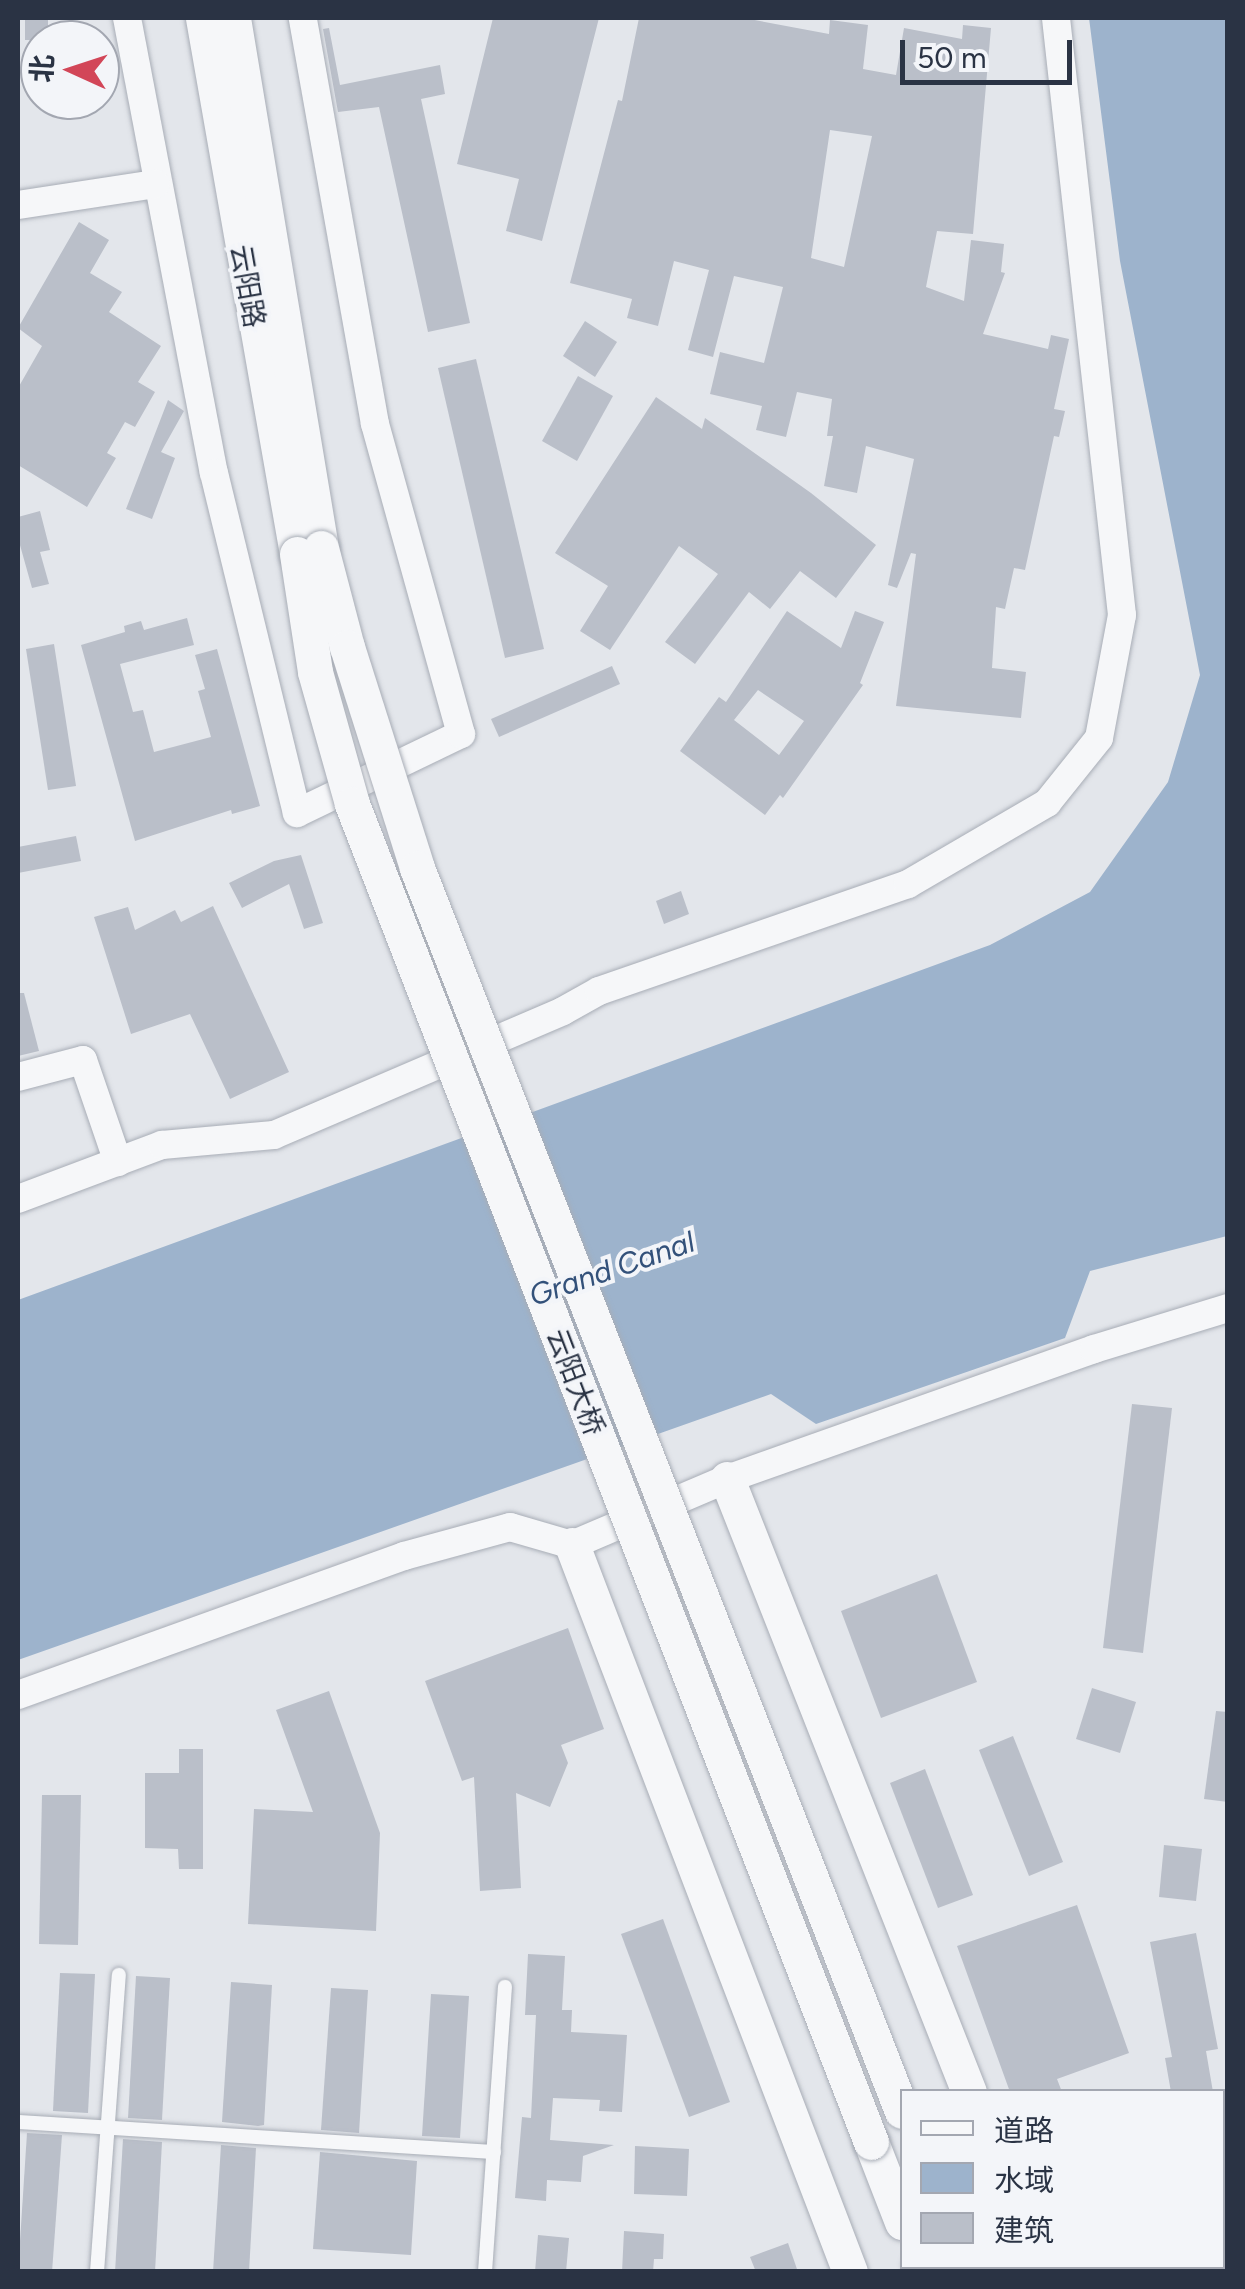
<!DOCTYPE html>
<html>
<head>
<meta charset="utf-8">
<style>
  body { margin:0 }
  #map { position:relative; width:1245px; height:2289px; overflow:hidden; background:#e3e6eb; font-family:Figtree,"Noto Sans SC",sans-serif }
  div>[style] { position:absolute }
  .water>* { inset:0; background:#9db3cc }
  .building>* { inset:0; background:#babfc9 }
  .roads { filter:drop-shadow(0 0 2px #a8adb6) drop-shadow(0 0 2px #a8adb6) }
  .service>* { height:14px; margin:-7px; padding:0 7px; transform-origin:7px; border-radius:7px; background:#f6f7f9 }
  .minor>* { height:28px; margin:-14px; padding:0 14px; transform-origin:14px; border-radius:14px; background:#f6f7f9 }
  .tertiary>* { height:35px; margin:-17.5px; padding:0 17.5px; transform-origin:17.5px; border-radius:17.5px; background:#f6f7f9 }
  .bridges { filter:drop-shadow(0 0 2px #a8adb6) drop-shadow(0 0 2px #a8adb6) }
  .tertiary-bridge>* { height:35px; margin:-17.5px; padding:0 17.5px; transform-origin:17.5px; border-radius:17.5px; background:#f6f7f9 }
  span { translate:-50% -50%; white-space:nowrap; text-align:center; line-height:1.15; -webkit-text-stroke:8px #f3f5f9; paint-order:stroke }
  .street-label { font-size:28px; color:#2a3344 }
  .water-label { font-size:30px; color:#33517a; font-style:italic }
  .frame { position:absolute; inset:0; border:20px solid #2a3344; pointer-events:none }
  .legend { position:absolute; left:900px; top:2089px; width:325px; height:180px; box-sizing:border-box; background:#f3f5f9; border:2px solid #a3a7b1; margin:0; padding:12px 18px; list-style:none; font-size:30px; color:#2a3344 }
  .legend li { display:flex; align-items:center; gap:20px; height:50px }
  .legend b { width:50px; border:2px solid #a3a7b1 }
  .north { position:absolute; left:20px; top:20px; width:100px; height:100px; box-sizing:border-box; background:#f3f5f9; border:2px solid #a3a7b1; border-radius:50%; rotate:273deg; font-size:28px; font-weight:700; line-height:40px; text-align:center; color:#2a3344 }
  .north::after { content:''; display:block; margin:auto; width:35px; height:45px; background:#d24658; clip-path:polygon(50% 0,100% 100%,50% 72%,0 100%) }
  .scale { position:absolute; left:900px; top:40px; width:172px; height:45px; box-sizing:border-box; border:5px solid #2a3344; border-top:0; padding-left:12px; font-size:30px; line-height:35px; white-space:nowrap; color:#2a3344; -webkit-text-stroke:8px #f3f5f9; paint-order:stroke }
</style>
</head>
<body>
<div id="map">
  <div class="water">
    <div style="clip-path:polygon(1089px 18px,1227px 18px,1227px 1236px,1090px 1271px,1065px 1338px,816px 1424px,771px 1394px,18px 1660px,18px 1300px,990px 945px,1090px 892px,1168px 782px,1200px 675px,1120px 261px)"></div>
  </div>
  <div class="building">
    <div style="clip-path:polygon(25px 18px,48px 18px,48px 40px,25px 40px)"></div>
    <div style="clip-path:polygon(493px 18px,599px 18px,542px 241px,506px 231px,519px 179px,457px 164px)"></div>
    <div style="clip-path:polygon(evenodd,639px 18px,744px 18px,829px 34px,830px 20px,868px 25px,863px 69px,896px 75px,904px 28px,962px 39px,963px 25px,991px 28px,973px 234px,937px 231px,926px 287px,964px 301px,971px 240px,1004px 244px,1001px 272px,1005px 273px,983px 334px,1048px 349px,1051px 335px,1069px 339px,1054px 409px,1065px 411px,1059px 437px,1054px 436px,1025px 570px,1014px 568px,1005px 609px,996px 607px,992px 668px,1026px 672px,1021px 718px,896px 706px,916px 554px,911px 553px,897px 588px,888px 585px,914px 459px,866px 446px,857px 493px,824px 486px,833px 436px,827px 436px,832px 399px,797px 392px,786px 437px,756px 430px,762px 406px,710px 394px,720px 352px,764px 363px,783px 287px,734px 276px,713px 357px,688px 350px,709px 270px,674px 261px,658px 326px,627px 318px,632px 299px,570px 283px,618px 100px,622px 101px,639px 18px,830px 130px,872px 136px,844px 267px,811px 258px,830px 130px)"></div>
    <div style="clip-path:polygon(329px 28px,340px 85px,440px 65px,445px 94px,421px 99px,470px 323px,428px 332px,379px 107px,338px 112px,323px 29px)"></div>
    <div style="clip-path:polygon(79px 222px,109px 240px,90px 273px,122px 292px,109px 312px,161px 346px,138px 382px,155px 392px,135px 427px,125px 422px,107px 453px,116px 458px,87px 507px,18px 465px,18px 388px,42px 346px,18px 328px)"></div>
    <div style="clip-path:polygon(585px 321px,617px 342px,595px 377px,563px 356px)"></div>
    <div style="clip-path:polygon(476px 359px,544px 649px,505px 658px,438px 368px)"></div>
    <div style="clip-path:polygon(578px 376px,613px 396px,577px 461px,542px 441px)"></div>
    <div style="clip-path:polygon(656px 397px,702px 429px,705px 418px,811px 493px,876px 545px,836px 598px,800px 571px,770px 609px,749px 592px,695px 664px,665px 642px,718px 574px,679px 546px,610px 650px,580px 631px,608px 586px,555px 553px)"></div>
    <div style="clip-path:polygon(168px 400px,184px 411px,161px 452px,175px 458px,152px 519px,126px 509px)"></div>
    <div style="clip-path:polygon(40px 511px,50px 550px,40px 552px,49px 584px,32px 588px,18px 538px,18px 517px)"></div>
    <div style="clip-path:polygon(evenodd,787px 611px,841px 648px,855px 611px,884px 622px,860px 683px,863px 685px,783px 798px,780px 795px,765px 815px,680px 751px,719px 697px,726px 702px,787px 611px,758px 690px,804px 721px,779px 755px,734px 720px,758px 690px)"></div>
    <div style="clip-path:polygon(187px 618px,194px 645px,120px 664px,133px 712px,143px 710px,154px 752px,211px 737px,198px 691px,205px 689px,195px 655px,217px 649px,260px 806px,232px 814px,231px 810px,135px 841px,81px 645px,125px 632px,124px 626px,141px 621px,144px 630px)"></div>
    <div style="clip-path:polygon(54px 644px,76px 786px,48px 790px,26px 649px)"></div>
    <div style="clip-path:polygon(612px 666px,620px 684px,499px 737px,491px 719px)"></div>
    <div style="clip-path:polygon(76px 836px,81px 861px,18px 873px,18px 847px)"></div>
    <div style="clip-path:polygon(301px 855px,323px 923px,304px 929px,289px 884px,242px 908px,229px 883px,274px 861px)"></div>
    <div style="clip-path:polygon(681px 891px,689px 914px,664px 924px,656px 901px)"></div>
    <div style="clip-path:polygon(213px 906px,289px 1072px,230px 1099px,190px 1014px,131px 1034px,94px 917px,128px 907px,135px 930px,175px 910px,181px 922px)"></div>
    <div style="clip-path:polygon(18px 993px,24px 993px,39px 1051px,18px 1056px)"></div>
    <div style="clip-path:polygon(1132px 1404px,1172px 1408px,1143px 1653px,1103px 1648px)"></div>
    <div style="clip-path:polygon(937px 1574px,977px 1682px,881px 1718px,841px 1611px)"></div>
    <div style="clip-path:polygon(568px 1628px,604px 1729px,561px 1745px,568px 1763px,550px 1807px,516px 1793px,521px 1888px,480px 1891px,474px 1777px,462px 1781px,425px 1681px)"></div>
    <div style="clip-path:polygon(1092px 1688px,1136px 1702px,1120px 1753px,1076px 1739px)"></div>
    <div style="clip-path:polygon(329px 1691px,380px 1833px,376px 1931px,248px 1924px,254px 1809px,313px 1812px,276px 1710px)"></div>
    <div style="clip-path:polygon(1216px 1711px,1228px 1712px,1228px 1802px,1204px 1799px)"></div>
    <div style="clip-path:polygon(1013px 1736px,1063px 1862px,1029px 1876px,979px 1750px)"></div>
    <div style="clip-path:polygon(179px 1749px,203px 1749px,203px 1869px,179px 1869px,178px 1849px,145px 1848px,145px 1773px,179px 1773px)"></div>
    <div style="clip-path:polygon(925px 1769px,973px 1895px,938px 1908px,890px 1783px)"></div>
    <div style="clip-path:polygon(42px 1795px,81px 1795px,78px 1945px,39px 1944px)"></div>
    <div style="clip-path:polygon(1164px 1845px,1202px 1849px,1196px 1901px,1159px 1897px)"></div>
    <div style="clip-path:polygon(1077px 1905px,1129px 2053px,1057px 2079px,1062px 2092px,1010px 2092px,957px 1946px)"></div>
    <div style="clip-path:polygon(663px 1919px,730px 2102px,689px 2117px,621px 1934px)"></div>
    <div style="clip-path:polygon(1196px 1933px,1218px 2049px,1206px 2051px,1213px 2092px,1171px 2092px,1165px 2058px,1172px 2057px,1150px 1942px)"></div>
    <div style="clip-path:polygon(528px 1954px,565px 1956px,562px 2010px,572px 2010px,571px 2032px,627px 2035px,622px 2112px,599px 2111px,600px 2100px,553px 2098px,550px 2140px,614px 2145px,583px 2156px,581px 2182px,547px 2180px,546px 2201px,515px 2198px,522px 2117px,531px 2118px,536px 2015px,525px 2015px)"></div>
    <div style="clip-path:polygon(60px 1973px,95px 1974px,88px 2113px,53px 2111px)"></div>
    <div style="clip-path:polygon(136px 1976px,170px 1978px,162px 2120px,128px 2118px)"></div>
    <div style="clip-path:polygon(231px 1982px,272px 1985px,264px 2125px,258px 2126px,222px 2122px)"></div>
    <div style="clip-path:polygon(331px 1988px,368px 1990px,359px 2133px,321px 2130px)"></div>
    <div style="clip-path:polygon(431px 1994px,469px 1996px,460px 2138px,422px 2136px)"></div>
    <div style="clip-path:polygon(27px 2133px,62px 2135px,52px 2272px,18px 2272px)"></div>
    <div style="clip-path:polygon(123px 2139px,162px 2142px,155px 2272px,115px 2272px)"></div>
    <div style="clip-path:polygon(221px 2145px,256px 2148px,249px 2272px,213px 2272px)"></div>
    <div style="clip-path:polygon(635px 2146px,689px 2149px,687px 2196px,634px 2194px)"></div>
    <div style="clip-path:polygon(320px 2152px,417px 2161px,411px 2255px,313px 2249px)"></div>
    <div style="clip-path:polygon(624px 2231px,664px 2234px,663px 2259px,654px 2259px,653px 2272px,622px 2272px)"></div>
    <div style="clip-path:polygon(538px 2235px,569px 2238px,566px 2272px,535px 2272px)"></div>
    <div style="clip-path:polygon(788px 2243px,798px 2272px,756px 2272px,750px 2257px)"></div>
  </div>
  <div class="roads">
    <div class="service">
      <div style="left:18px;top:2122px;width:477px;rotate:3.6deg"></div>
      <div style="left:97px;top:2272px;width:298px;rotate:-85.8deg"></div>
      <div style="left:485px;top:2272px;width:286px;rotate:-86deg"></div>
    </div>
    <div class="minor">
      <div style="left:127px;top:18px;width:463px;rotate:79.2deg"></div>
      <div style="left:214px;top:473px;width:350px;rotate:76.3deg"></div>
      <div style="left:297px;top:813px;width:182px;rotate:-25.7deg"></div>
      <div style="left:461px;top:734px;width:322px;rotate:-105.5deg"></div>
      <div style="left:375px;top:424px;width:412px;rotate:-100.1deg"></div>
      <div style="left:18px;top:205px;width:139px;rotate:-8.7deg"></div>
      <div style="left:18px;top:1077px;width:67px;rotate:-14.7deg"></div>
      <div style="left:83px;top:1060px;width:108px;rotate:71.1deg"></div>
      <div style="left:18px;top:1199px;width:154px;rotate:-20.6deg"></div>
      <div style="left:162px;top:1145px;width:112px;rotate:-5.1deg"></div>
      <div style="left:274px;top:1135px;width:314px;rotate:-23.2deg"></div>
      <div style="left:563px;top:1011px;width:41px;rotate:-29.1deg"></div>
      <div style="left:599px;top:991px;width:327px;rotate:-19.1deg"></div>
      <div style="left:908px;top:884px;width:161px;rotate:-30.2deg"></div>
      <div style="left:1047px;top:803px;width:83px;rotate:-51.3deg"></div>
      <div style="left:1099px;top:738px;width:125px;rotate:-79.4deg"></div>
      <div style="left:1122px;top:615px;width:601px;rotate:-96.31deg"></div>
      <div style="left:18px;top:1695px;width:410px;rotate:-19.8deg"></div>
      <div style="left:404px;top:1556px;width:110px;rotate:-15.3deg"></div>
      <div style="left:510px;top:1527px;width:65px;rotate:16.2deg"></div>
      <div style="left:572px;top:1545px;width:168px;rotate:-23.1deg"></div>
      <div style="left:727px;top:1479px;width:389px;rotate:-19.5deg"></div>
      <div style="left:1094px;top:1349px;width:140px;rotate:-17deg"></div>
    </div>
    <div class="tertiary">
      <div style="left:203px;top:18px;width:544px;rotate:80.05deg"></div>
      <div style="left:233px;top:18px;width:537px;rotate:80.57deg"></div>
      <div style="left:727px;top:1479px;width:659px;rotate:68.46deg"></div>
      <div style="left:572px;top:1545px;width:778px;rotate:69.07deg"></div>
      <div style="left:871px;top:2142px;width:86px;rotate:68.8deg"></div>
      <div style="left:920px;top:2266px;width:6px;rotate:72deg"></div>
      <div style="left:962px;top:2266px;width:6px;rotate:72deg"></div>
      <div style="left:1036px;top:2266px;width:6px;rotate:72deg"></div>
    </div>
  </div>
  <div class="bridges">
    <div class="tertiary-bridge">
      <div style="left:321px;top:548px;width:102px;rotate:75.3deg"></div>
      <div style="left:347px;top:647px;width:232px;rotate:72.4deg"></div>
      <div style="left:417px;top:868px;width:1334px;rotate:68.69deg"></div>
      <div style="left:297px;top:554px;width:119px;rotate:81.3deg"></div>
      <div style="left:315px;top:672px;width:137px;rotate:74.3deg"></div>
      <div style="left:352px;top:804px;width:1435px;rotate:68.8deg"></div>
    </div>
  </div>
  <div class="street-label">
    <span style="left:248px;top:286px;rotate:80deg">云阳路</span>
    <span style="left:576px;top:1382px;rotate:69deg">云阳大桥</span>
  </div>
  <div class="water-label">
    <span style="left:612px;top:1269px;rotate:-19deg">Grand Canal</span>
  </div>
  <div class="frame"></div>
  <ul class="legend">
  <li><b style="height:12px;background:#f6f7f9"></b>道路</li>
  <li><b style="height:28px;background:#9db3cc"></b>水域</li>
  <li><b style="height:28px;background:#babfc9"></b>建筑</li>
  </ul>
  <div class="north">北</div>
  <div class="scale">50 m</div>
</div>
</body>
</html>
